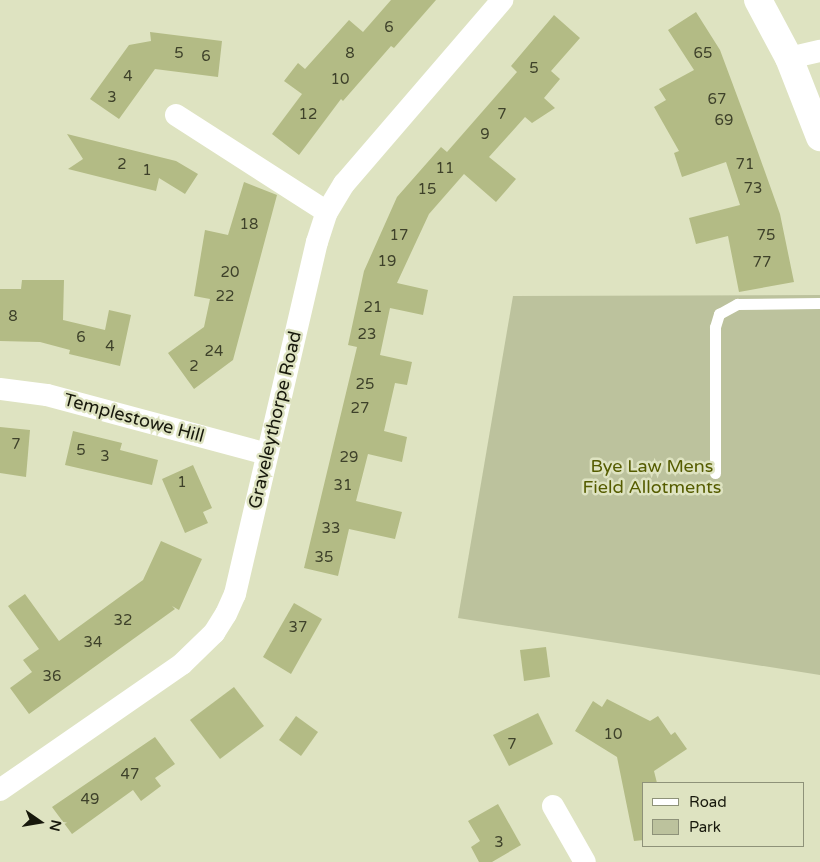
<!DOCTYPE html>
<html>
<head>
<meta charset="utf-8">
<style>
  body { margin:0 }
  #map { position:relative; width:820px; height:862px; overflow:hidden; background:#dee3c1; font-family:"Varela Round",sans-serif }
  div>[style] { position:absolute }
  .green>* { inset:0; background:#bcc29d }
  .building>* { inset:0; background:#b3bb85 }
  .lane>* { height:11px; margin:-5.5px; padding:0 5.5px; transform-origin:5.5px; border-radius:5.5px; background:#fff }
  .street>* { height:22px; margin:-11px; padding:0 11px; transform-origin:11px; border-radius:11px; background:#fff }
  .secondary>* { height:28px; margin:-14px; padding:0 14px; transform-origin:14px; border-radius:14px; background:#fff }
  span { translate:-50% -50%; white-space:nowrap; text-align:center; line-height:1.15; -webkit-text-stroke:5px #dee3c1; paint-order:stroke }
  .number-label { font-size:15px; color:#3e412a }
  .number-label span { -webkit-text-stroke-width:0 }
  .street-label { font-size:18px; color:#17180c }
  .park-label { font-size:18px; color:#555c00 }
  .legend { position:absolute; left:642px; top:782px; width:162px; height:65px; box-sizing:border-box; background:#dee3c1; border:1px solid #8e9279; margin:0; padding:6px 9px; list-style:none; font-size:15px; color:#17180c }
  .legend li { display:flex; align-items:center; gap:10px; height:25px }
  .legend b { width:25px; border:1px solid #8e9279 }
  .north { position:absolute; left:15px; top:797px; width:50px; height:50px; -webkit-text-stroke:4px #dee3c1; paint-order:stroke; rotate:103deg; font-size:14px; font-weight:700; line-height:20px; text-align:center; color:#17180c }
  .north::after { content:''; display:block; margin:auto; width:18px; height:22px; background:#17180c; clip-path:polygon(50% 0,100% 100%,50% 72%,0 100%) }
</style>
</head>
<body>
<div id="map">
  <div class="green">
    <div style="clip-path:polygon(820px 295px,820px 675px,458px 618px,513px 296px)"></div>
  </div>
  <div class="building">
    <div style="clip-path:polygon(391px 0,436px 0,394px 48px,391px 46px,343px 101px,341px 99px,299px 155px,272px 134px,302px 94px,284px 81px,298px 63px,305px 69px,349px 20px,363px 32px)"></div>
    <div style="clip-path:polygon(696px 12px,720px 50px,755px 144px,780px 214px,794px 282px,739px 292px,728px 236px,696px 244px,689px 218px,740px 205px,726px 162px,682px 177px,674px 153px,679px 151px,654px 107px,666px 100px,659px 89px,694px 70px,668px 30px)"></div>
    <div style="clip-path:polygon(554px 15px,580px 38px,551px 71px,560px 79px,544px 98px,555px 108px,532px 123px,525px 117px,489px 157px,516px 179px,496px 202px,464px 174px,429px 214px,397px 283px,428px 290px,423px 315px,390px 308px,380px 355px,412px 362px,407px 385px,395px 383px,384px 431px,407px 437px,402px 462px,368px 454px,356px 501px,402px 512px,395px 539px,349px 529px,338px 576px,304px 568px,357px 347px,348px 345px,364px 271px,397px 197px,441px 147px,447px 152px,517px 72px,511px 66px)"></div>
    <div style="clip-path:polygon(150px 32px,222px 41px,218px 77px,155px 69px,119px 119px,90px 99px,129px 45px,151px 41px)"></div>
    <div style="clip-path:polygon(67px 134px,176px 161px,198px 174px,185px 194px,159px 178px,156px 191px,68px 169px,83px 159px)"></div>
    <div style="clip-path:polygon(244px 182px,277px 195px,233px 360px,194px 389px,168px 353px,204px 327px,210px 299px,194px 296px,205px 230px,228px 235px)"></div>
    <div style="clip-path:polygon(22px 280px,64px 280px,63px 320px,105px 330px,109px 310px,131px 315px,120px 366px,69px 354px,70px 350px,40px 342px,0 341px,0 289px,21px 289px)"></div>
    <div style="clip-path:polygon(0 427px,30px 430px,26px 477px,0 473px)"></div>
    <div style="clip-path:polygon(73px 431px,122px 443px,120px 450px,158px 460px,152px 485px,65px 465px)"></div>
    <div style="clip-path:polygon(193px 465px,212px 508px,203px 512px,208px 523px,185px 533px,162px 479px)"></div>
    <div style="clip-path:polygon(161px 541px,202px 559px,179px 610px,172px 606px,175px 609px,29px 714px,10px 688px,32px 672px,23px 660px,39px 649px,8px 606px,25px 594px,59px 641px,143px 580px)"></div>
    <div style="clip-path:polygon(294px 603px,322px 619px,291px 674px,263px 657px)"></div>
    <div style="clip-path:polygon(546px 647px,550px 677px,524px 681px,520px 650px)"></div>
    <div style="clip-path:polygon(234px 687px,264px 726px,220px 759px,190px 720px)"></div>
    <div style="clip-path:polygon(607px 699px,650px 721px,658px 716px,671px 735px,675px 732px,687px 749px,654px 771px,657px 783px,644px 783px,644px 840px,634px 841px,617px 757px,575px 731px,593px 701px,602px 707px)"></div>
    <div style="clip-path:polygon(538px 713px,553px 744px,509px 766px,493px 735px)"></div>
    <div style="clip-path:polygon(296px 716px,318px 732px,301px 756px,279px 740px)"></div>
    <div style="clip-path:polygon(155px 737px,175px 764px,155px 778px,161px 786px,141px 801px,133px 790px,72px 834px,52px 807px)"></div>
    <div style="clip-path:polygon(498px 804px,521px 845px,492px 862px,479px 862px,471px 847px,480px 841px,468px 821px)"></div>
  </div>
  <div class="lane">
    <div style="left:715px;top:473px;width:146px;rotate:-90deg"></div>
    <div style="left:715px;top:327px;width:14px;rotate:-73deg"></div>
    <div style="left:719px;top:314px;width:21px;rotate:-29deg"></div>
    <div style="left:737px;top:304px;width:83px;rotate:-0.7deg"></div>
  </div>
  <div class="street">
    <div style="left:789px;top:58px;width:32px;rotate:-13deg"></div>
    <div style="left:176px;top:115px;width:179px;rotate:32.7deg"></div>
    <div style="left:0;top:389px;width:47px;rotate:7.3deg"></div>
    <div style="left:47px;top:395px;width:228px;rotate:15deg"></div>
    <div style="left:0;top:790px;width:221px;rotate:-34.7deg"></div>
    <div style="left:182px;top:664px;width:45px;rotate:-44.1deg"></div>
    <div style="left:214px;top:633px;width:22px;rotate:-58deg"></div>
    <div style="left:226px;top:614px;width:22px;rotate:-66deg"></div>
    <div style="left:235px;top:594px;width:361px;rotate:-76.9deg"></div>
    <div style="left:317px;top:242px;width:32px;rotate:-72deg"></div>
    <div style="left:327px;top:212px;width:33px;rotate:-59deg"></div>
    <div style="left:344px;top:184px;width:243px;rotate:-49.3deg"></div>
    <div style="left:553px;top:806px;width:64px;rotate:60.3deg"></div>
  </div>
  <div class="secondary">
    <div style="left:758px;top:0;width:66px;rotate:61.9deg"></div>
    <div style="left:789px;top:58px;width:85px;rotate:68.6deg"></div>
  </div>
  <div class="number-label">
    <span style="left:389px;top:28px">6</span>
    <span style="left:179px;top:54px">5</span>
    <span style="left:350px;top:54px">8</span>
    <span style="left:703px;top:54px">65</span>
    <span style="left:206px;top:57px">6</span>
    <span style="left:534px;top:69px">5</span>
    <span style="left:128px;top:77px">4</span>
    <span style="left:340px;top:80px">10</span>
    <span style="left:112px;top:98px">3</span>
    <span style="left:717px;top:100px">67</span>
    <span style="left:308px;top:115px">12</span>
    <span style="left:502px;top:115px">7</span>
    <span style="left:724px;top:121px">69</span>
    <span style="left:485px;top:135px">9</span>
    <span style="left:122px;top:165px">2</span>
    <span style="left:745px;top:165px">71</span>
    <span style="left:445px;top:169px">11</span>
    <span style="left:147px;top:171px">1</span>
    <span style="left:753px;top:189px">73</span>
    <span style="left:427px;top:190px">15</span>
    <span style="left:249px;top:225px">18</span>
    <span style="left:399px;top:236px">17</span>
    <span style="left:766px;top:236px">75</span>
    <span style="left:387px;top:262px">19</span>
    <span style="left:762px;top:263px">77</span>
    <span style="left:230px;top:273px">20</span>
    <span style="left:225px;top:297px">22</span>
    <span style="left:373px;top:308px">21</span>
    <span style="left:13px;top:317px">8</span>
    <span style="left:367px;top:335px">23</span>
    <span style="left:81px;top:338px">6</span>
    <span style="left:110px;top:347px">4</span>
    <span style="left:214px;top:352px">24</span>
    <span style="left:194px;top:367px">2</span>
    <span style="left:365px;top:385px">25</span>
    <span style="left:360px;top:409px">27</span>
    <span style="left:16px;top:445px">7</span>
    <span style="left:81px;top:451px">5</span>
    <span style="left:105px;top:457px">3</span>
    <span style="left:349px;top:458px">29</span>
    <span style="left:182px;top:483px">1</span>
    <span style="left:343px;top:486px">31</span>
    <span style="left:331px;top:529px">33</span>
    <span style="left:324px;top:558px">35</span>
    <span style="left:123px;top:621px">32</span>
    <span style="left:298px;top:628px">37</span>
    <span style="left:93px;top:643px">34</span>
    <span style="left:52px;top:677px">36</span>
    <span style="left:613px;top:735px">10</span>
    <span style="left:512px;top:745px">7</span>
    <span style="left:130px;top:775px">47</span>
    <span style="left:90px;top:800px">49</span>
    <span style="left:499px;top:843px">3</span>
  </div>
  <div class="street-label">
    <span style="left:134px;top:418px;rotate:15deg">Templestowe Hill</span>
    <span style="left:275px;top:420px;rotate:-77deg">Graveleythorpe Road</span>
  </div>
  <div class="park-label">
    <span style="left:652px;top:477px">Bye Law Mens<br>Field Allotments</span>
  </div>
  <ul class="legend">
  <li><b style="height:6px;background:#fff"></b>Road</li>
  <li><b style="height:14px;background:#bcc29d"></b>Park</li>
  </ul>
  <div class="north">N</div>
</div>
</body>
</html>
